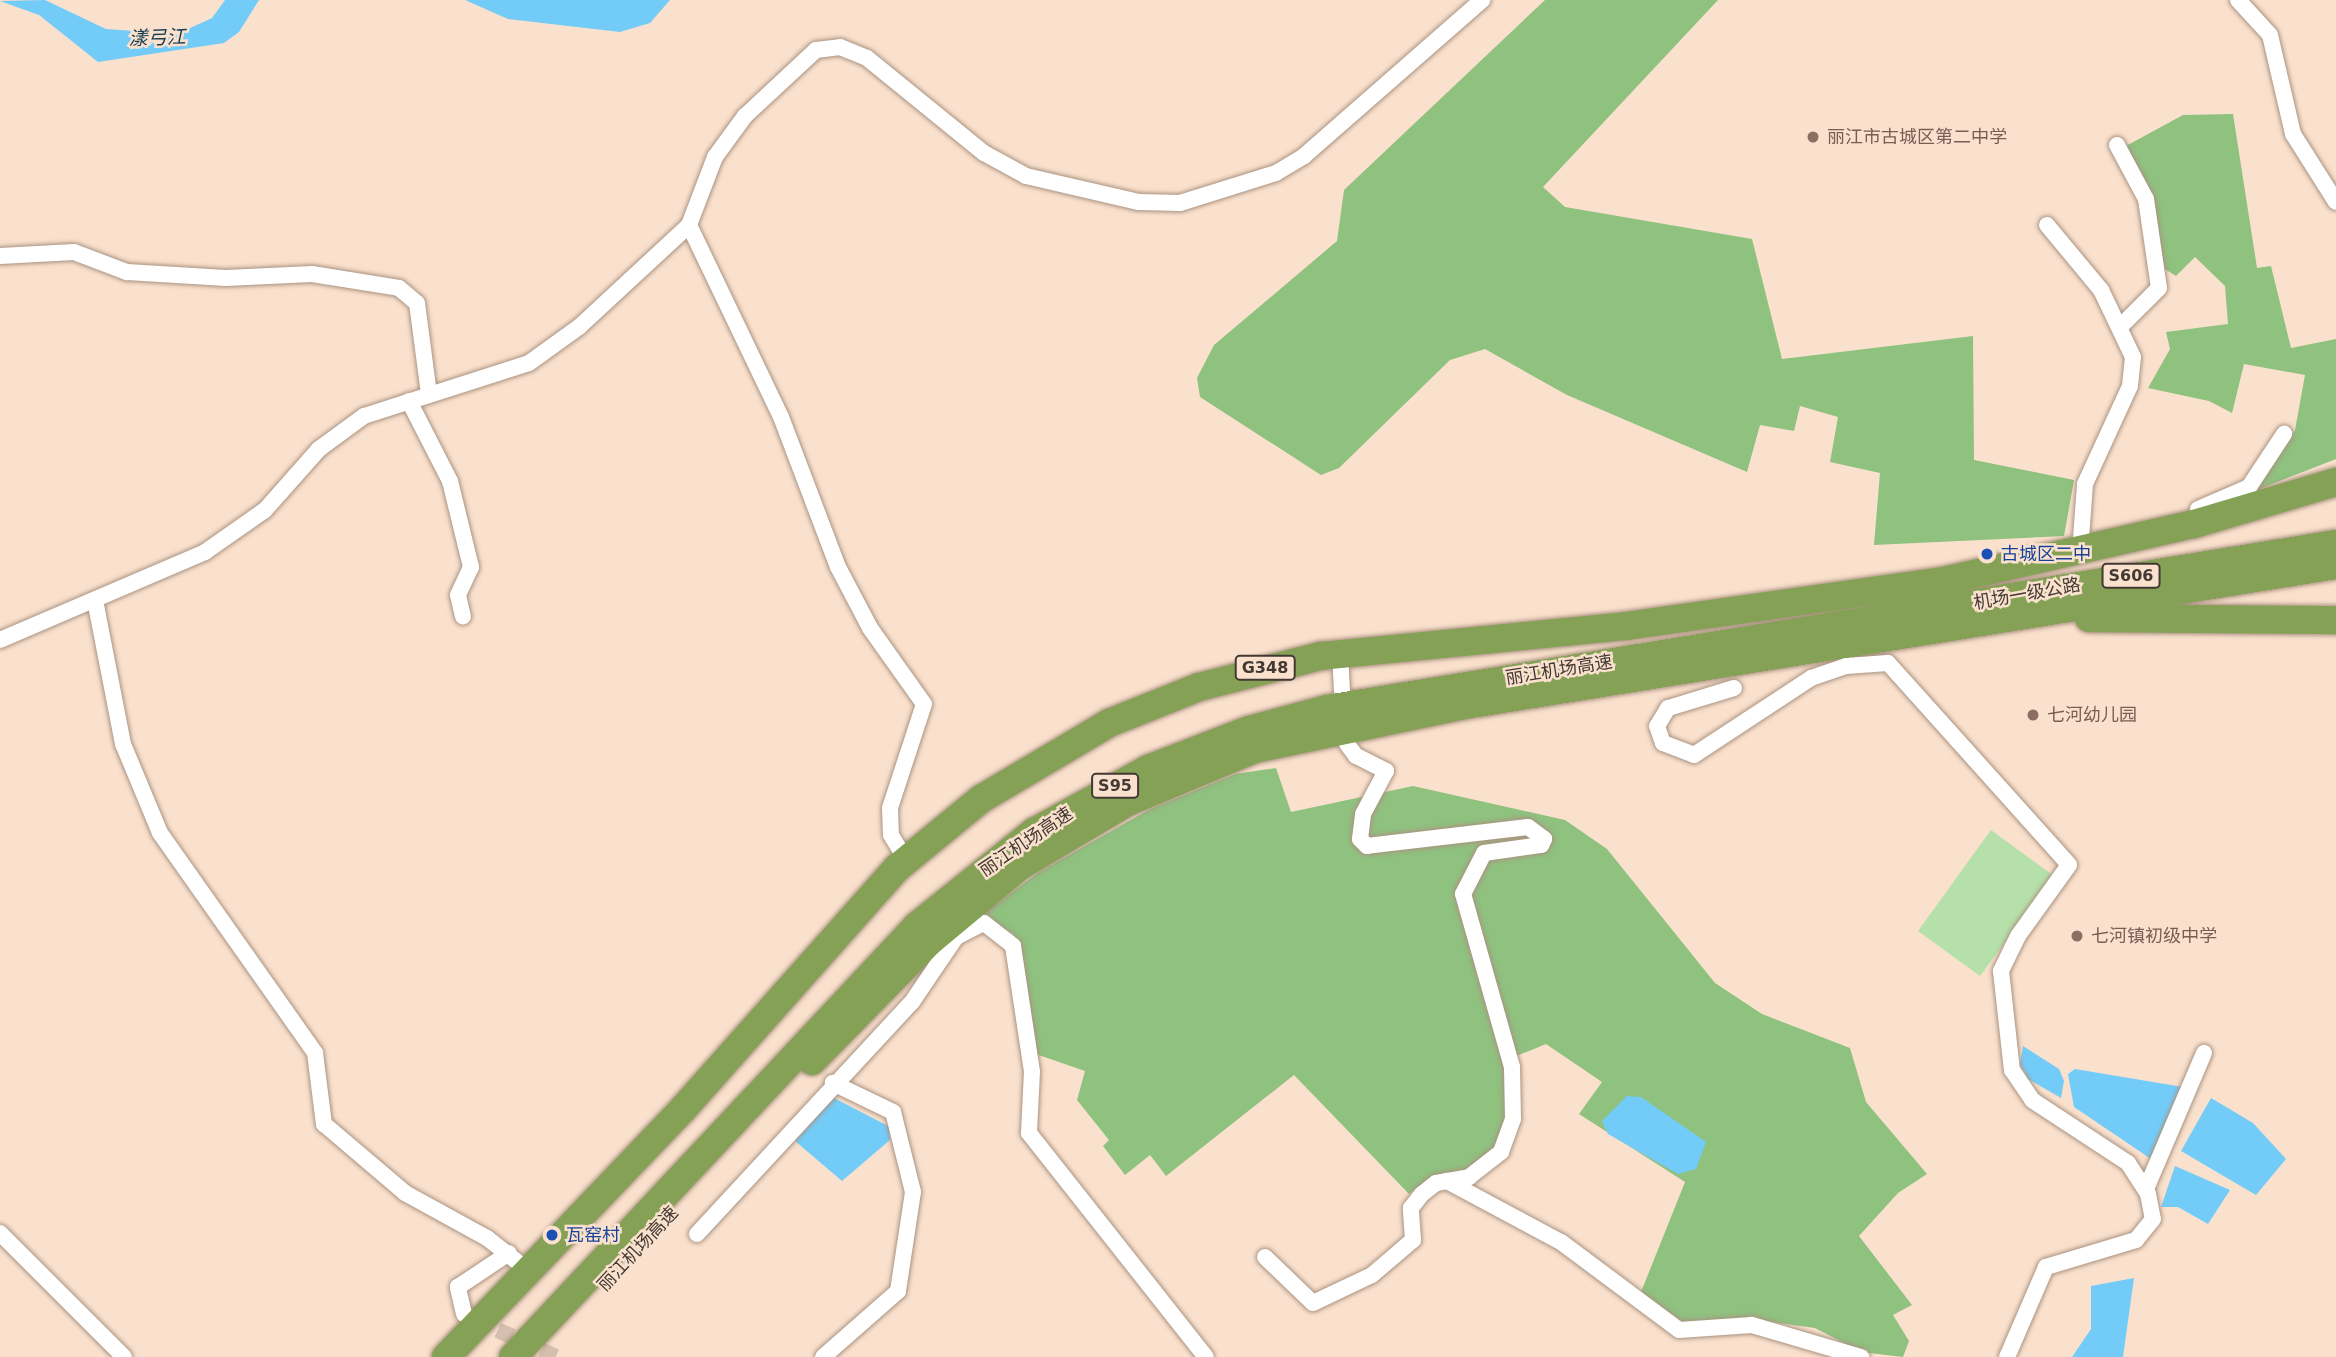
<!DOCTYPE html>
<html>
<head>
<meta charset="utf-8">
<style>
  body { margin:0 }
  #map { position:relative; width:2336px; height:1357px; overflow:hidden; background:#fae1cd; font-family:"DejaVu Sans","Noto Sans SC",sans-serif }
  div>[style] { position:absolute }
  .green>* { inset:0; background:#b6e0a9 }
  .forest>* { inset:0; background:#8fc17f }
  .water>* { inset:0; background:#73ccf8 }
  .street-tunnel>* { height:16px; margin-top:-8px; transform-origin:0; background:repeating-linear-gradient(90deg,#d5bfae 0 16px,transparent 0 24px) }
  .roads { filter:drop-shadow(0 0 2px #aa9381) drop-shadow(0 0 2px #aa9381) }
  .street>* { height:16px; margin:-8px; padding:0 8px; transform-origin:8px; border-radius:8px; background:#fff }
  .highway>* { height:28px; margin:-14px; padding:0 14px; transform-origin:14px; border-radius:14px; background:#84a156 }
  .dots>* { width:19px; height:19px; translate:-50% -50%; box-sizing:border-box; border:4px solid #fae1cd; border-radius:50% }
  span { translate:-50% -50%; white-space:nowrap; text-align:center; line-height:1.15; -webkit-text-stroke:5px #fae1cd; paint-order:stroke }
  .shield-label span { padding:2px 5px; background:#fae1cd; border:2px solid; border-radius:5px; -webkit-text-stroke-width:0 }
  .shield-label { font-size:16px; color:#433932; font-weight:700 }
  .education-label { font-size:18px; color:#785e54 }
  .left { translate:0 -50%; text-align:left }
  .transit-label { font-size:18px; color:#164399 }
  .street-label { font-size:18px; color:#433932 }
  .water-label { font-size:19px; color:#153c4f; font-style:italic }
</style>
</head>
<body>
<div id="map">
  <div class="green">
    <div style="clip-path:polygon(1991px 830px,2054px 876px,1980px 976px,1918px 931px)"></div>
  </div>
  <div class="forest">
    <div style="clip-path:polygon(1545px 0,1718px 0,1543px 187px,1565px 207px,1752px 239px,1782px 359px,1973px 336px,1974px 460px,2074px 480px,2064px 536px,1874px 545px,1880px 473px,1830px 462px,1838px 417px,1800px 406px,1794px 431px,1760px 425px,1747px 472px,1567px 395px,1485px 349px,1450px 360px,1339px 468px,1321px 475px,1200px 397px,1197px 378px,1214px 345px,1337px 241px,1344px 190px)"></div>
    <div style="clip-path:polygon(2233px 114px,2257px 268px,2271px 266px,2291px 348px,2336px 339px,2336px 459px,2257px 490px,2295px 430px,2305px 375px,2244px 364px,2232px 413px,2209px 401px,2148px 388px,2170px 349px,2166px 332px,2228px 324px,2225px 286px,2195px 257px,2176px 276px,2163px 268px,2126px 146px,2183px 115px)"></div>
    <div style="clip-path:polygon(1276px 768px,1291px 812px,1413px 786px,1565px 820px,1607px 849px,1715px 983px,1762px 1014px,1850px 1048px,1866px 1102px,1927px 1174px,1898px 1193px,1859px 1236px,1912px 1305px,1893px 1315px,1909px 1341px,1903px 1357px,1861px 1352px,1815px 1328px,1748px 1319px,1691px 1328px,1641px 1292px,1685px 1182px,1579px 1114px,1602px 1082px,1546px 1044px,1504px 1061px,1511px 1093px,1497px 1149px,1455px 1177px,1432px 1176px,1409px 1194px,1294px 1075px,1166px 1176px,1150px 1155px,1125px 1175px,1103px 1146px,1109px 1140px,1077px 1100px,1085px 1071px,1030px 1052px,1020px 949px,1013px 934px,982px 915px,1039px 872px,1150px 809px,1235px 774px)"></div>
  </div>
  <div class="water">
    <div style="clip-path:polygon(45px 0,106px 29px,177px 34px,212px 18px,225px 0,259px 0,239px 32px,224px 43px,98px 62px,39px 15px,0 1px)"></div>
    <div style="clip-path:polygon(465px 0,670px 0,650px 23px,620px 32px,508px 19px)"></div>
    <div style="clip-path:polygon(2023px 1046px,2059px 1069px,2064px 1081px,2061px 1098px,2028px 1079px,2020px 1064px)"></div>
    <div style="clip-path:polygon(2075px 1069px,2183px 1087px,2154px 1161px,2074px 1107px,2068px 1074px)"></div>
    <div style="clip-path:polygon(1627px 1096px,1641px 1097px,1706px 1142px,1696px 1169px,1678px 1174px,1608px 1134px,1602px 1121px)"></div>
    <div style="clip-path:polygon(834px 1098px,890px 1127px,890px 1140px,842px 1181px,795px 1141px)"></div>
    <div style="clip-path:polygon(2211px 1098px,2253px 1123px,2286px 1159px,2256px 1195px,2181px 1151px)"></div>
    <div style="clip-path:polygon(2175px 1166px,2230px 1190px,2208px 1224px,2178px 1207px,2161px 1207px)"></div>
    <div style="clip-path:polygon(2134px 1278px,2123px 1357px,2072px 1357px,2091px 1329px,2091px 1286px)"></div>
  </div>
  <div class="street-tunnel">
    <div style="left:476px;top:1320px;width:88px;rotate:24.8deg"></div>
  </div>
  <div class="roads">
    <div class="street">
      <div style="left:2238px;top:0;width:47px;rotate:47.6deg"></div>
      <div style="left:2270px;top:35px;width:102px;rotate:76.9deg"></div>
      <div style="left:2293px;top:134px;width:80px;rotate:57.7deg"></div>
      <div style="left:2117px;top:145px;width:61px;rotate:61.8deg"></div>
      <div style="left:2146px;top:199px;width:90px;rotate:81.7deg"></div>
      <div style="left:2159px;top:288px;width:54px;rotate:135deg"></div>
      <div style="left:689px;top:225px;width:73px;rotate:-69.1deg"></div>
      <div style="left:715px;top:157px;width:51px;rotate:-53.8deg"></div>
      <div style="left:745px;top:116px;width:97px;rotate:-42.9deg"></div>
      <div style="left:816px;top:50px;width:24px;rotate:-7deg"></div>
      <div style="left:840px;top:47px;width:29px;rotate:22deg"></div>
      <div style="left:867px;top:58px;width:151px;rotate:39.1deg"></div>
      <div style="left:984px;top:153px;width:48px;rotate:28.7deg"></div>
      <div style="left:1026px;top:176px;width:116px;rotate:13deg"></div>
      <div style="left:1139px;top:202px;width:41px;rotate:1.4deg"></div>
      <div style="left:1180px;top:203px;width:101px;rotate:-17.4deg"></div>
      <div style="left:1276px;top:173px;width:33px;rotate:-31deg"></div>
      <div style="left:1304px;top:156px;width:237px;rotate:-41.2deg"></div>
      <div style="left:2047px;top:225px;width:85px;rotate:50.3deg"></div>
      <div style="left:2101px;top:290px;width:74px;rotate:64.5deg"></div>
      <div style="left:2133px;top:357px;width:29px;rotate:96deg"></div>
      <div style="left:2130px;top:386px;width:108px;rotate:114.7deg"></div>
      <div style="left:2085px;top:484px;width:68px;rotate:94.2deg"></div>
      <div style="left:0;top:256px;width:74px;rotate:-3.1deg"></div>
      <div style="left:74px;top:252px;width:57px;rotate:20.7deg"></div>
      <div style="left:127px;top:272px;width:99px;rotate:3.5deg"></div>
      <div style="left:226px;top:278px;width:86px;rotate:-2.7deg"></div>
      <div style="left:312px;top:274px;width:88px;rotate:9.1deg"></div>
      <div style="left:399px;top:288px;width:23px;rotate:40deg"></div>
      <div style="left:417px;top:303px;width:92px;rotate:82.5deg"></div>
      <div style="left:409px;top:401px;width:90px;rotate:62.9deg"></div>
      <div style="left:450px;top:481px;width:89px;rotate:76.3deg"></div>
      <div style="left:471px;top:567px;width:31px;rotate:115deg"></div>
      <div style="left:458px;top:595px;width:22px;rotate:77deg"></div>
      <div style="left:2198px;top:509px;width:56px;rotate:-23.3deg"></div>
      <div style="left:2249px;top:487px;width:64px;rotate:-56.6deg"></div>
      <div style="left:95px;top:600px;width:147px;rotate:79deg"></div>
      <div style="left:123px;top:744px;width:96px;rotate:67.4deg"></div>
      <div style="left:160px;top:833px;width:269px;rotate:54.8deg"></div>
      <div style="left:315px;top:1053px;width:72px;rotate:82.8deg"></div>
      <div style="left:324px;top:1124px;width:106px;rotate:40.4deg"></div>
      <div style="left:405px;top:1193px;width:94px;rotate:28.8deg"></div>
      <div style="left:487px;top:1238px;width:53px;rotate:38.2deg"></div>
      <div style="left:0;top:640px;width:223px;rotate:-23.2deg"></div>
      <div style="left:205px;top:552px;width:73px;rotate:-35deg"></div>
      <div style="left:265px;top:510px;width:81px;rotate:-48.5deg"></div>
      <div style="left:319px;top:449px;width:56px;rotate:-36.3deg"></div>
      <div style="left:364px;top:416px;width:173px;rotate:-17.8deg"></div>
      <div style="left:529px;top:363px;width:62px;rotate:-35.8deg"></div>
      <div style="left:579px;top:327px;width:150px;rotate:-42.8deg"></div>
      <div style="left:689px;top:225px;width:213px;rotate:64.4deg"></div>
      <div style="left:781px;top:417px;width:160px;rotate:69.2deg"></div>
      <div style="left:838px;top:567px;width:69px;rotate:62.3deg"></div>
      <div style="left:870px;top:628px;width:93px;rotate:54.6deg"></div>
      <div style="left:924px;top:704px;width:109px;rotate:108.1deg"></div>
      <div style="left:890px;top:808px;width:27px;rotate:88deg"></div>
      <div style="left:891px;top:835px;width:29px;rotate:59deg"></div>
      <div style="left:1340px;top:653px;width:37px;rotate:87deg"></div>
      <div style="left:1734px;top:688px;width:69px;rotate:163.1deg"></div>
      <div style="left:1668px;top:708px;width:21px;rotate:121deg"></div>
      <div style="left:1657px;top:726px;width:18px;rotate:71deg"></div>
      <div style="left:1663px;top:743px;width:33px;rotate:21deg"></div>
      <div style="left:1694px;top:755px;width:140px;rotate:-33.3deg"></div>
      <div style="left:1811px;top:678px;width:37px;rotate:-19deg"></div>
      <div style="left:1846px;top:666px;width:42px;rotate:-4.1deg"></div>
      <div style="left:1888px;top:663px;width:271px;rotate:48.1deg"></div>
      <div style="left:2069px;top:865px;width:87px;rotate:125.7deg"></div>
      <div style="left:2018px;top:936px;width:39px;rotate:116deg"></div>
      <div style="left:2001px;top:971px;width:100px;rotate:83.7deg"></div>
      <div style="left:2012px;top:1070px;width:36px;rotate:56deg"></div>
      <div style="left:2032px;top:1100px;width:115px;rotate:33.3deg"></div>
      <div style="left:2128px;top:1163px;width:37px;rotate:57deg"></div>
      <div style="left:2148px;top:1194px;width:25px;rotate:79deg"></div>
      <div style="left:2153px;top:1219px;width:27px;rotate:129deg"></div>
      <div style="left:2136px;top:1240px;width:94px;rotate:163.3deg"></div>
      <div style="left:2046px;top:1267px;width:98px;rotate:113.4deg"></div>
      <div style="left:1447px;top:1181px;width:129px;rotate:28.2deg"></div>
      <div style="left:1561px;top:1242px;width:147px;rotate:36.7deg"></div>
      <div style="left:1679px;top:1330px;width:73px;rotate:-3.9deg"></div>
      <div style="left:1752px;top:1325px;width:114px;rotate:16.4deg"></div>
      <div style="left:2146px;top:1189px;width:148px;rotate:-66.9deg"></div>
      <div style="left:0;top:1233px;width:175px;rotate:45deg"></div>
      <div style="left:697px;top:1234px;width:316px;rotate:-47.2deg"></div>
      <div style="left:912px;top:1002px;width:78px;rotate:-55.9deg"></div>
      <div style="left:956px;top:937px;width:31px;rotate:-27deg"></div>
      <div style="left:984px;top:923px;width:37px;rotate:38deg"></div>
      <div style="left:1013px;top:946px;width:126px;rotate:81.4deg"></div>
      <div style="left:1032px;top:1071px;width:62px;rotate:92.8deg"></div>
      <div style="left:1029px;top:1133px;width:285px;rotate:51.7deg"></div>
      <div style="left:1265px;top:1257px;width:66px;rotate:43.8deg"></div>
      <div style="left:1313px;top:1303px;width:65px;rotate:-25.4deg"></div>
      <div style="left:1372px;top:1275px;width:54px;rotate:-40.5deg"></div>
      <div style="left:1413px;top:1240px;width:32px;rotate:-94deg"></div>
      <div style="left:1411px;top:1208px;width:18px;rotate:-52deg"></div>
      <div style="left:1422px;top:1194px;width:18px;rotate:-38deg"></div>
      <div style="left:1436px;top:1183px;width:34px;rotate:-10deg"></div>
      <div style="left:1469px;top:1177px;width:41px;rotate:-38deg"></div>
      <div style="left:1501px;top:1152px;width:35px;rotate:-70deg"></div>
      <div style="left:1513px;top:1119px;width:52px;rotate:-91.1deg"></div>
      <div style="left:1512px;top:1067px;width:180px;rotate:-105.8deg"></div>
      <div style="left:1463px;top:894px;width:46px;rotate:-62.9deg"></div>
      <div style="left:1484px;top:853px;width:58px;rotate:-8deg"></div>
      <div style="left:1541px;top:845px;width:7px;rotate:-63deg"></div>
      <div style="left:1544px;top:839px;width:20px;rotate:-143deg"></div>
      <div style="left:1528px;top:827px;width:162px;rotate:173.3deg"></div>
      <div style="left:1367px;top:846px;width:10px;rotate:-135deg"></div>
      <div style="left:1360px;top:839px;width:25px;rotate:-83deg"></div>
      <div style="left:1363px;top:814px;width:49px;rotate:-61.9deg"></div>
      <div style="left:1386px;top:771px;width:34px;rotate:-153deg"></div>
      <div style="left:1356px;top:756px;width:15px;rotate:-127deg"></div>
      <div style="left:464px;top:1314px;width:28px;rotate:-103deg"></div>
      <div style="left:458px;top:1287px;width:61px;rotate:-33.7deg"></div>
      <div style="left:823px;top:1357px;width:100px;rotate:-41.3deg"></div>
      <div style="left:898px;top:1291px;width:100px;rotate:-81.4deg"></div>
      <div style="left:913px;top:1192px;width:82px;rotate:-104deg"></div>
      <div style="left:893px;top:1112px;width:67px;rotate:-154.2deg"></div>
    </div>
    <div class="highway">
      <div style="left:2089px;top:618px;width:247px;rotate:0.5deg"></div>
      <div style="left:812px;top:1061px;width:168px;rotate:-45.5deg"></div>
      <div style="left:930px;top:941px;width:117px;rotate:-39.8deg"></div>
      <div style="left:1020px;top:866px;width:126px;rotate:-30.7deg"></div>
      <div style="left:1128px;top:802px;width:138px;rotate:-22.7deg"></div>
      <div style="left:1255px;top:749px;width:215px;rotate:-11.8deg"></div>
      <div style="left:1465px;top:705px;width:882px;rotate:-9.13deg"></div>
      <div style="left:446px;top:1357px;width:343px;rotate:-46.3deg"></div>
      <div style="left:683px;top:1109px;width:322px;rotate:-48.4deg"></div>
      <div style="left:897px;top:868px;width:109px;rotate:-39.4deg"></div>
      <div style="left:981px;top:799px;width:149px;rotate:-30.7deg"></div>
      <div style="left:1109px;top:723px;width:97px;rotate:-21.8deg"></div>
      <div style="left:1199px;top:687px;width:126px;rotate:-14.3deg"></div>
      <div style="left:1321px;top:656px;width:307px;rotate:-5.6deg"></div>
      <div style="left:1627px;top:626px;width:319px;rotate:-8.1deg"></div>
      <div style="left:1943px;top:581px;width:257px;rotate:-12.8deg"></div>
      <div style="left:2194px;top:524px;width:148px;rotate:-16.5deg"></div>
      <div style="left:513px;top:1357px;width:591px;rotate:-46.85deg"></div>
      <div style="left:917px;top:926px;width:150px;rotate:-38.8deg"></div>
      <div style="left:1034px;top:832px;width:130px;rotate:-28.9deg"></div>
      <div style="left:1148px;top:769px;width:108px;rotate:-21.1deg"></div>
      <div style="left:1249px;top:730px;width:81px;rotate:-15.1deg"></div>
      <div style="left:1327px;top:709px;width:1022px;rotate:-9.29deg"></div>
    </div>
  </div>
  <div class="dots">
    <div style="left:1813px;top:137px;background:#8d6e63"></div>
    <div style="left:1987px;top:554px;background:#1a4fb4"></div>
    <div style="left:2033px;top:715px;background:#8d6e63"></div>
    <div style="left:2077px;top:936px;background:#8d6e63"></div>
    <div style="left:552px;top:1235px;background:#1a4fb4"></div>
  </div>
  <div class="shield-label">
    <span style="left:2131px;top:576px">S606</span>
    <span style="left:1265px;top:668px">G348</span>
    <span style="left:1115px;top:786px">S95</span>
  </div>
  <div class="education-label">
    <span class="left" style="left:1827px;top:137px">丽江市古城区第二中学</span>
    <span class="left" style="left:2047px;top:715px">七河幼儿园</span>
    <span class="left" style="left:2091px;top:936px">七河镇初级中学</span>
  </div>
  <div class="transit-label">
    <span class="left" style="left:2001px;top:554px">古城区二中</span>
    <span class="left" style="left:566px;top:1235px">瓦窑村</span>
  </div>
  <div class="street-label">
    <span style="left:2027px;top:594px;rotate:-10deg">机场一级公路</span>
    <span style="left:1559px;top:670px;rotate:-9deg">丽江机场高速</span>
    <span style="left:1026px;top:842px;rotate:-34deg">丽江机场高速</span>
    <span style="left:638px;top:1249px;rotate:-47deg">丽江机场高速</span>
  </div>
  <div class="water-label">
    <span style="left:157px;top:38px;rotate:-2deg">漾弓江</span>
  </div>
</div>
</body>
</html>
